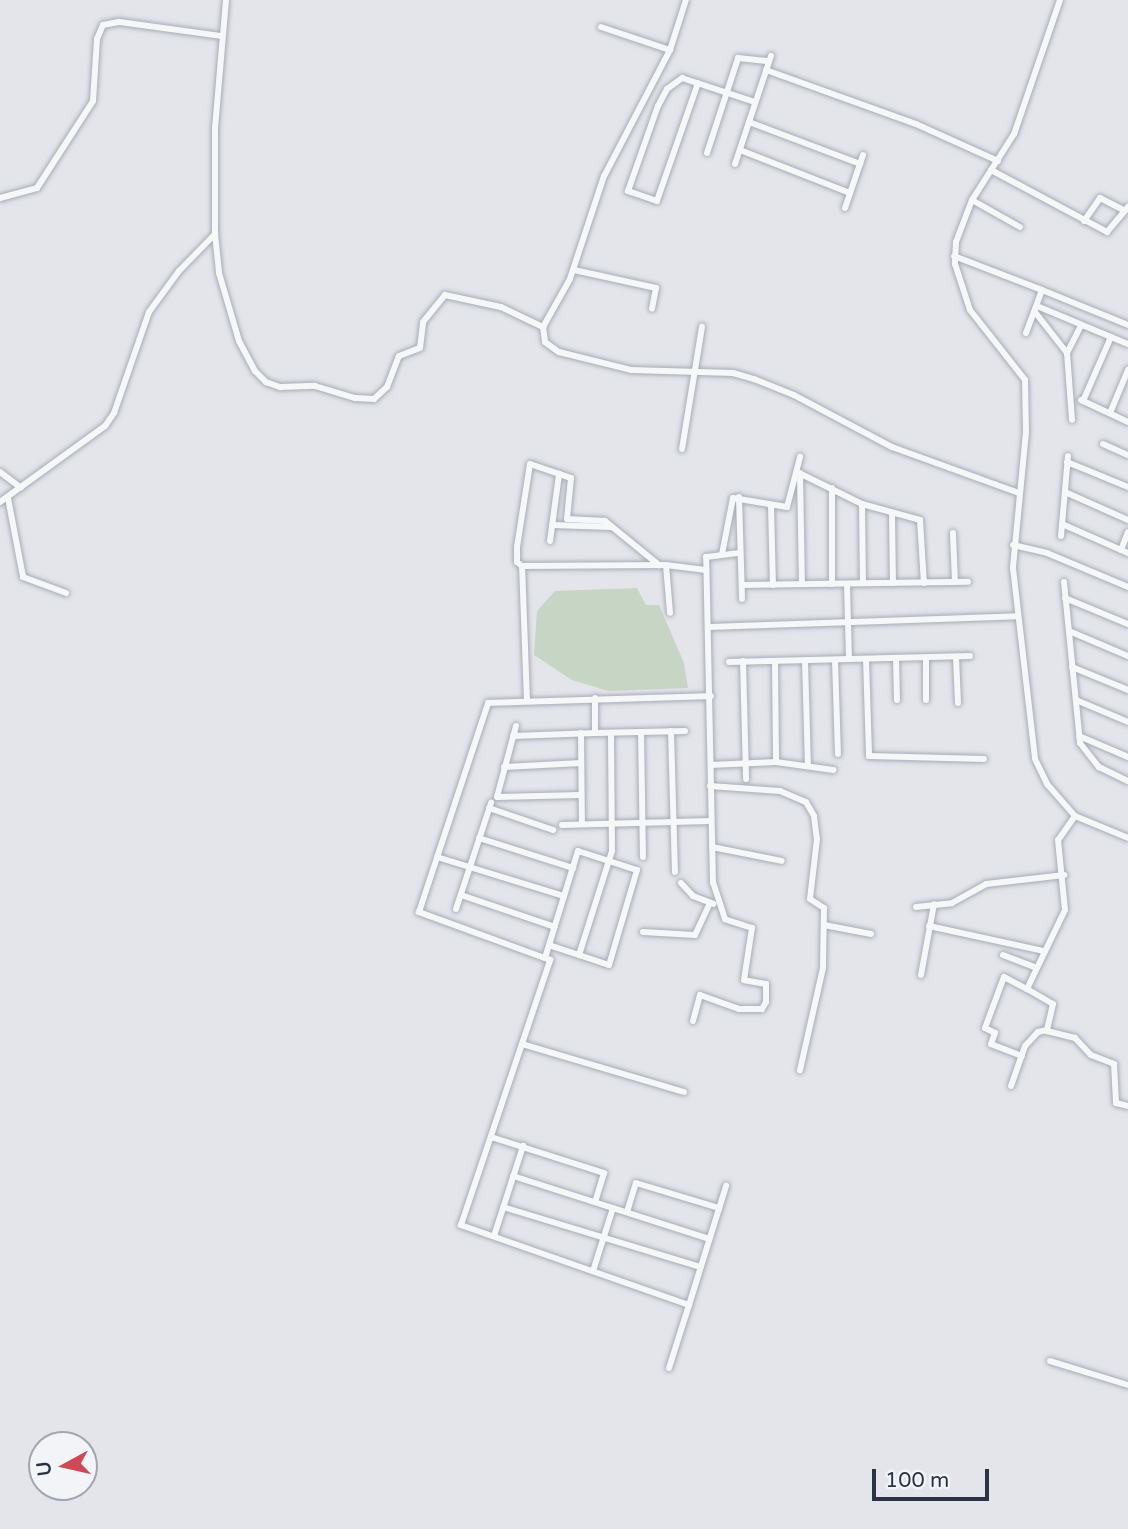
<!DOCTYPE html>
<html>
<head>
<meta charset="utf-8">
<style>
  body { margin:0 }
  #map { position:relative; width:1128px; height:1529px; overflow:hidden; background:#e3e5eb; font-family:"Varela Round",sans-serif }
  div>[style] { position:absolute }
  .green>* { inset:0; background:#c7d5c4 }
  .roads { filter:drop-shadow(0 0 2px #a8acb5) drop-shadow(0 0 2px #a8acb5) }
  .street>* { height:6px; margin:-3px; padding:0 3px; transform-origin:3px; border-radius:3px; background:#f6f7f9 }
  span { translate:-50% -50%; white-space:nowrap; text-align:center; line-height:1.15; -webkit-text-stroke:5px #f2f4f8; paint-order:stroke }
  .north { position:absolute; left:28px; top:1431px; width:70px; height:70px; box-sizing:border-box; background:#f2f4f8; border:2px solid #a2a6b0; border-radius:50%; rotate:262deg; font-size:19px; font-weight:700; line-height:28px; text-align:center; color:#2a3243 }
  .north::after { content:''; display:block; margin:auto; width:24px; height:32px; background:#ce4954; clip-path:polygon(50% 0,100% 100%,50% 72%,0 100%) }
  .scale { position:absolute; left:872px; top:1469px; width:117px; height:32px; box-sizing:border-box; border:4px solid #2a3243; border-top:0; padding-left:9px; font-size:21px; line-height:24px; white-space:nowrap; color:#2a3243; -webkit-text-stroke:5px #f2f4f8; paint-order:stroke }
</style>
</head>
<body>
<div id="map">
  <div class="green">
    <div style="clip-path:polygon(637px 588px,646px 605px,659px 605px,684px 663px,688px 688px,608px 691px,572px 680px,534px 655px,537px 611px,555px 591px)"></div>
  </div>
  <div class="roads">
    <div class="street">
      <div style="left:226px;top:0;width:128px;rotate:94.9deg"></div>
      <div style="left:215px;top:128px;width:106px;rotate:90deg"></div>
      <div style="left:215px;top:234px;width:39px;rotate:84deg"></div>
      <div style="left:219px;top:273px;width:71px;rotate:73.6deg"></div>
      <div style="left:239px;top:341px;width:34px;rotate:62deg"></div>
      <div style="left:255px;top:371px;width:16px;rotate:45deg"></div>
      <div style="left:266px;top:382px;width:15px;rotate:20deg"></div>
      <div style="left:280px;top:387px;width:35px;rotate:-2deg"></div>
      <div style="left:315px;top:386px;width:42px;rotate:16.7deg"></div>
      <div style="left:355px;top:398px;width:19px;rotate:3deg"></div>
      <div style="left:374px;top:399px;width:18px;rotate:-43deg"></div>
      <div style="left:387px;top:387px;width:33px;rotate:-69deg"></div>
      <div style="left:399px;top:356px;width:22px;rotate:-21deg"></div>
      <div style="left:420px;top:348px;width:26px;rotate:-83deg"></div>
      <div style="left:423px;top:322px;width:35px;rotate:-51deg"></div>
      <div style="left:445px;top:295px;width:57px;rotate:12.1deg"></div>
      <div style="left:501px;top:307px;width:47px;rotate:25.5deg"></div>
      <div style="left:1060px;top:0;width:142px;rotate:108.9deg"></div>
      <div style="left:1014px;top:134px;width:78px;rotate:122.5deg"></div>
      <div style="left:972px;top:200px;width:45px;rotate:110.9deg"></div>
      <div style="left:956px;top:242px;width:22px;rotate:93deg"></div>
      <div style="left:955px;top:264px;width:48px;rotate:71.9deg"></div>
      <div style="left:970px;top:310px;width:89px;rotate:51.8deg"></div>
      <div style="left:1025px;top:380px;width:52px;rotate:88.9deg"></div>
      <div style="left:1026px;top:432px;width:137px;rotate:95.5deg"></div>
      <div style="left:1013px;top:568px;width:192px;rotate:83.4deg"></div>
      <div style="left:1035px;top:759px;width:28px;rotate:64deg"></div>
      <div style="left:1047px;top:784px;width:43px;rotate:48.8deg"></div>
      <div style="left:1075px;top:816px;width:57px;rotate:22.5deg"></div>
      <div style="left:601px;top:27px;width:73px;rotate:18.4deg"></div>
      <div style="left:670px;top:50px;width:142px;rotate:117.6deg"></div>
      <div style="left:604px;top:176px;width:108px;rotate:108.3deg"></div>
      <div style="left:570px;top:279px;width:55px;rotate:119.4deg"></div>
      <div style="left:543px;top:327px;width:15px;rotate:82deg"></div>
      <div style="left:545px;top:342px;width:17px;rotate:36deg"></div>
      <div style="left:559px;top:352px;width:74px;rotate:14deg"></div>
      <div style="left:631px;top:370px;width:102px;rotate:1.7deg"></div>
      <div style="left:733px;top:373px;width:22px;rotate:16deg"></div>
      <div style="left:754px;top:379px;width:43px;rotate:21.8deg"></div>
      <div style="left:794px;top:395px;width:111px;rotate:28deg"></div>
      <div style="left:892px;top:447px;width:135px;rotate:19.9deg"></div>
      <div style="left:670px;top:50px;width:52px;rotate:-72.3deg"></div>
      <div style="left:766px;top:70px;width:159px;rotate:19.8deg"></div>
      <div style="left:916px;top:124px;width:90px;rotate:24.3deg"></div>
      <div style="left:698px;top:83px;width:125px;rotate:109.2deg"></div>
      <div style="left:657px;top:201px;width:31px;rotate:-161deg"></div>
      <div style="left:628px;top:191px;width:90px;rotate:-70.6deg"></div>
      <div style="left:658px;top:106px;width:19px;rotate:-62deg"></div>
      <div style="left:667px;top:89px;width:19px;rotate:-36deg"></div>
      <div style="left:682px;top:78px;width:77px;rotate:18.2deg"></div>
      <div style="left:749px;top:122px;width:119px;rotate:20.7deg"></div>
      <div style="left:740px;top:150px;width:118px;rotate:21.4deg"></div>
      <div style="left:707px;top:153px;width:100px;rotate:-71.9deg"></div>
      <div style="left:738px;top:58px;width:31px;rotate:6deg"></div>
      <div style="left:735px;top:164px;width:114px;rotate:-71.6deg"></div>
      <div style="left:991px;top:170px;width:132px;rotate:28.1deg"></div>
      <div style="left:1107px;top:232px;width:33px;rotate:-50deg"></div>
      <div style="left:0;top:198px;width:38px;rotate:-15deg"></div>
      <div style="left:37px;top:188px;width:103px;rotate:-57.2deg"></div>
      <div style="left:93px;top:101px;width:62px;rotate:-86.3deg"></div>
      <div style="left:97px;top:39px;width:15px;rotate:-67deg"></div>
      <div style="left:103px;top:25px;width:16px;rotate:-11deg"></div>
      <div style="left:119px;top:22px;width:103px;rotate:7.8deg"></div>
      <div style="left:972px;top:200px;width:55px;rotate:29.4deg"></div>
      <div style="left:845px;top:208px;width:56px;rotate:-71.2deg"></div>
      <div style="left:1084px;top:221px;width:28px;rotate:-55deg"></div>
      <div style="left:1100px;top:198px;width:28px;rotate:27deg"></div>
      <div style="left:954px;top:256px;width:94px;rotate:21.1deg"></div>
      <div style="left:1042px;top:290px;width:46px;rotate:110.4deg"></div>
      <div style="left:574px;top:270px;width:84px;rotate:12.4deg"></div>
      <div style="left:656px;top:288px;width:21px;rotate:101deg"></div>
      <div style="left:1042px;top:290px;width:93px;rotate:22.1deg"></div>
      <div style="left:1037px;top:306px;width:99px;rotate:22.7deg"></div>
      <div style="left:1035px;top:312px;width:52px;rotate:52deg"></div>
      <div style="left:1067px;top:353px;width:67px;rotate:85.7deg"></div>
      <div style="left:1067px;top:353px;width:31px;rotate:-63deg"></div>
      <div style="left:1081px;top:400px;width:52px;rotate:25.1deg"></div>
      <div style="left:1083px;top:401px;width:70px;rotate:-66.4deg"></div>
      <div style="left:1110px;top:413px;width:47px;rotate:-67.3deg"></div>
      <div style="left:1103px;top:444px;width:27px;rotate:24deg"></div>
      <div style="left:682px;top:449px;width:124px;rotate:-80.7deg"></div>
      <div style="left:1067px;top:462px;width:66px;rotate:22.3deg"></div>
      <div style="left:0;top:472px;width:26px;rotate:37deg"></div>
      <div style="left:797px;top:472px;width:72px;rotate:26.2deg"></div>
      <div style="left:862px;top:504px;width:60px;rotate:15.4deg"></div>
      <div style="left:920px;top:520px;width:63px;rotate:86.4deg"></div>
      <div style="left:800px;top:473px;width:111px;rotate:89deg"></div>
      <div style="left:832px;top:488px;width:96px;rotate:90deg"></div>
      <div style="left:1065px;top:492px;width:69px;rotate:24deg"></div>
      <div style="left:739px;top:497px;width:102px;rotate:88.3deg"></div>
      <div style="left:8px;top:498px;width:80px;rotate:79.2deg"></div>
      <div style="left:23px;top:577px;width:46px;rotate:20.4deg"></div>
      <div style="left:0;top:502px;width:130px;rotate:-35.9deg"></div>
      <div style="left:105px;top:426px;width:16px;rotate:-55deg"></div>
      <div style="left:114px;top:413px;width:107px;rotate:-70.9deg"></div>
      <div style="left:149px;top:312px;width:51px;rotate:-53.8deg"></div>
      <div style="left:179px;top:271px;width:52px;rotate:-45.8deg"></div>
      <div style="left:862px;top:504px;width:79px;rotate:89.3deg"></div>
      <div style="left:771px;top:505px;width:80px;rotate:88.6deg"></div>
      <div style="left:892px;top:514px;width:69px;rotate:89.2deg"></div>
      <div style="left:1062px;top:524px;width:72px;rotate:23.7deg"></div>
      <div style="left:552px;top:525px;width:59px;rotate:1.9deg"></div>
      <div style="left:953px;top:533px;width:49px;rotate:87.7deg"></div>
      <div style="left:1061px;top:536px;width:80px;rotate:-85deg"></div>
      <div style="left:550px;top:541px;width:68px;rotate:-82.3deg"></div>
      <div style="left:1013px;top:545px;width:35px;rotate:13deg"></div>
      <div style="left:1047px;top:553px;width:88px;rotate:22.8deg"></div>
      <div style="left:1121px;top:550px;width:19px;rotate:-69deg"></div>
      <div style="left:722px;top:554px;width:57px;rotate:-78.9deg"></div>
      <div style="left:733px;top:498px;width:55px;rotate:9.5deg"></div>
      <div style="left:787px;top:507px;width:52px;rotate:-75.4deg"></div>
      <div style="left:666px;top:565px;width:40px;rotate:7.1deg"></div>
      <div style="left:522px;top:566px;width:144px;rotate:-0.4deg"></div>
      <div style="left:666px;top:565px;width:48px;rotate:85.2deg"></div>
      <div style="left:1064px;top:582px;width:162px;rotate:84.3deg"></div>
      <div style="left:1080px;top:743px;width:31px;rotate:52deg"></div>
      <div style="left:1099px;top:767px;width:32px;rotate:26deg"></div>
      <div style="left:847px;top:584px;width:75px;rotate:88.5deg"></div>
      <div style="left:742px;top:585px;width:226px;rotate:-0.8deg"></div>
      <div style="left:1065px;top:598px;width:68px;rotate:22.4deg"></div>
      <div style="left:709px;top:627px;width:309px;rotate:-2deg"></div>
      <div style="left:1069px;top:631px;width:64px;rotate:23deg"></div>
      <div style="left:956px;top:657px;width:46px;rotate:87.5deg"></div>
      <div style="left:926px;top:658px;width:42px;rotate:90deg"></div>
      <div style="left:866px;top:659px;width:97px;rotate:88.2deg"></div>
      <div style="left:869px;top:756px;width:115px;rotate:1.5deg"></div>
      <div style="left:896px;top:659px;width:41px;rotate:88.6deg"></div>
      <div style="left:805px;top:660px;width:106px;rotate:88.4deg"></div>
      <div style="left:835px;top:660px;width:94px;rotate:88.2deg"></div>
      <div style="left:743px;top:661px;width:118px;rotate:88.5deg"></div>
      <div style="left:775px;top:661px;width:101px;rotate:89.4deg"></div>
      <div style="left:729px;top:662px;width:241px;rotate:-1.4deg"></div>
      <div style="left:1072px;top:667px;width:61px;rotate:22.3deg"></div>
      <div style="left:1076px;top:700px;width:56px;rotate:22.9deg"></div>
      <div style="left:527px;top:701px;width:135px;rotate:-92.1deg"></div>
      <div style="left:522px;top:566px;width:6px;rotate:-141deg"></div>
      <div style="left:517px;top:562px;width:15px;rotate:-90deg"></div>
      <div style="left:517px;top:547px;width:84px;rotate:-81.1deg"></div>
      <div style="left:530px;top:464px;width:43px;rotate:18.9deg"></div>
      <div style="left:571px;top:478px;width:41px;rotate:95.6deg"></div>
      <div style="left:567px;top:519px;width:38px;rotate:3deg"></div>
      <div style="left:605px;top:521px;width:70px;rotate:39.2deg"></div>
      <div style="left:516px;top:726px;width:73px;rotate:105deg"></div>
      <div style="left:497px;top:797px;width:84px;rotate:-1.4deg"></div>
      <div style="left:671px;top:731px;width:141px;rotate:88.4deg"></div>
      <div style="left:641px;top:732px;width:125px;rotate:89.1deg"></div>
      <div style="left:581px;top:733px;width:91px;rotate:89.4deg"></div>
      <div style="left:595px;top:733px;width:90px;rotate:-1.3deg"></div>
      <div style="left:513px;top:736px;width:82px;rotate:-2.1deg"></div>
      <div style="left:595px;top:733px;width:35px;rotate:-90deg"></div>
      <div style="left:1079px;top:736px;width:53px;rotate:23.2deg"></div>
      <div style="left:711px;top:765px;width:65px;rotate:-2.6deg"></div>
      <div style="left:776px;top:762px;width:58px;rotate:8deg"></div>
      <div style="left:504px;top:767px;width:77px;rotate:-3deg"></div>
      <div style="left:710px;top:786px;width:70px;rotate:4.1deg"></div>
      <div style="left:780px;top:791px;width:28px;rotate:23deg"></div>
      <div style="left:806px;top:802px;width:16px;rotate:60deg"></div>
      <div style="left:814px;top:816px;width:23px;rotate:83deg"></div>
      <div style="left:817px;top:839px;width:60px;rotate:96.7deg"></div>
      <div style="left:810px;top:899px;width:17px;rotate:33deg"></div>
      <div style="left:824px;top:908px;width:60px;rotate:91deg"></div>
      <div style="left:823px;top:968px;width:105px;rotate:102.7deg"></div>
      <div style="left:489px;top:808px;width:68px;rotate:19deg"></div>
      <div style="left:1075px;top:816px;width:29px;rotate:125deg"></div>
      <div style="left:1058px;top:840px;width:70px;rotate:84.3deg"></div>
      <div style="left:1065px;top:910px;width:88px;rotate:115.7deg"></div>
      <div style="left:1027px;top:989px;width:30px;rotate:30deg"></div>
      <div style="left:1053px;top:1004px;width:28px;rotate:103deg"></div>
      <div style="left:1047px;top:1031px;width:29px;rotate:14deg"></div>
      <div style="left:1075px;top:1038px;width:23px;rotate:47deg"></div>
      <div style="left:1091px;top:1055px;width:25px;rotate:21deg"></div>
      <div style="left:1114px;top:1064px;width:39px;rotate:87deg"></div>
      <div style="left:1116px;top:1103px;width:12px;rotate:14deg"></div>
      <div style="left:562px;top:825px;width:149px;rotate:-1.5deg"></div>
      <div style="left:479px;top:838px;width:99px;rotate:17.7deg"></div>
      <div style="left:712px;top:847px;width:71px;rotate:11.3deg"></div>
      <div style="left:437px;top:857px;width:133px;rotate:17.1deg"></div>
      <div style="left:681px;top:883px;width:18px;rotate:47deg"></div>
      <div style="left:693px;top:896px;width:22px;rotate:21deg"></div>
      <div style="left:461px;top:895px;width:99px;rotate:18.8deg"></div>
      <div style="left:916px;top:907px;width:36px;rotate:-6deg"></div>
      <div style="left:952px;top:903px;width:39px;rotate:-29deg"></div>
      <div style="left:986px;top:884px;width:79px;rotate:-6.6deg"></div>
      <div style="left:456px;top:909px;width:112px;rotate:-71.7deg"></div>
      <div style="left:824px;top:925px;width:48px;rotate:10.8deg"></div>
      <div style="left:929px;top:926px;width:118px;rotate:12.3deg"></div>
      <div style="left:643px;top:932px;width:52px;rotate:3.3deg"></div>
      <div style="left:695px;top:935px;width:35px;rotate:-65deg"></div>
      <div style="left:579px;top:955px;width:109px;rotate:-72.4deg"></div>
      <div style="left:612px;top:851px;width:118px;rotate:-90.5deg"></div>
      <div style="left:1003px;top:955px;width:36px;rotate:21deg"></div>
      <div style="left:545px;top:958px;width:112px;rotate:-72.9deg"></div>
      <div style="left:578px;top:851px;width:62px;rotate:17.9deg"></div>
      <div style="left:637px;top:870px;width:99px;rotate:106.4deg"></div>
      <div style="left:609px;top:965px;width:63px;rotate:-161.6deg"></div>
      <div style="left:921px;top:975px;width:72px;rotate:-79.6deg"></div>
      <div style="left:693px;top:1021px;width:27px;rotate:-75deg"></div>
      <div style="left:700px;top:995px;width:41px;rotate:19.7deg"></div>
      <div style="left:739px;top:1009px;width:23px"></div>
      <div style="left:762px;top:1009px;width:8px;rotate:-60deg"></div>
      <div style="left:766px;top:1002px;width:18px;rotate:-90deg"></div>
      <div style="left:766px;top:984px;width:22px;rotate:-170deg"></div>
      <div style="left:744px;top:980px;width:53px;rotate:-81.3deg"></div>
      <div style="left:752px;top:928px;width:28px;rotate:-162deg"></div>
      <div style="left:725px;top:919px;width:38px;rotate:-108deg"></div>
      <div style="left:713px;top:883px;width:326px;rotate:-91.2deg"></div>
      <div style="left:706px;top:557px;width:34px;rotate:-7deg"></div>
      <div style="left:522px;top:1044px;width:169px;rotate:16.5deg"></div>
      <div style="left:1022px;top:1056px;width:33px;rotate:-159deg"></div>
      <div style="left:991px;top:1044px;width:12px;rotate:-70deg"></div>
      <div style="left:995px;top:1033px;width:11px;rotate:-153deg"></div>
      <div style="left:985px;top:1028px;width:54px;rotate:-69.6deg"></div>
      <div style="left:1004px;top:977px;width:26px;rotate:28deg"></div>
      <div style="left:1011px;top:1086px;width:42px;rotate:-70.7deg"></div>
      <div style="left:1025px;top:1046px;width:19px;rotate:-47deg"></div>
      <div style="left:1038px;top:1032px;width:8px;rotate:-14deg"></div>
      <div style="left:491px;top:1137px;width:119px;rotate:17.7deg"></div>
      <div style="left:604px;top:1173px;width:30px;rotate:107deg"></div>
      <div style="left:513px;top:1176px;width:206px;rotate:17.8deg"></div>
      <div style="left:503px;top:1207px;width:206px;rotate:16.9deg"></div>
      <div style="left:627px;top:1212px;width:30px;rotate:-73deg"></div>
      <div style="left:636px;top:1183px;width:87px;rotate:16.8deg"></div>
      <div style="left:494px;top:1236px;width:95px;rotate:-72.1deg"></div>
      <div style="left:593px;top:1271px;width:66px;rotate:-72.4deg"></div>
      <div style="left:689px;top:1305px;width:125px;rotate:-72.7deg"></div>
      <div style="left:1050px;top:1361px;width:82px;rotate:17.1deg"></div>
      <div style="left:669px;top:1368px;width:66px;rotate:-72.4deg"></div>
      <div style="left:689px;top:1305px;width:242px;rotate:-160.7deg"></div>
      <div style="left:461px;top:1225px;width:280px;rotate:-71.4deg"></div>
      <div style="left:550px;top:960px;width:140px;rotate:-159.9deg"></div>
      <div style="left:419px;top:912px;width:220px;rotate:-71.7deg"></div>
      <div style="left:488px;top:703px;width:223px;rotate:-1.8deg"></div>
    </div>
  </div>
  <div class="north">U</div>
  <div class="scale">100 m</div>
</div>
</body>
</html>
